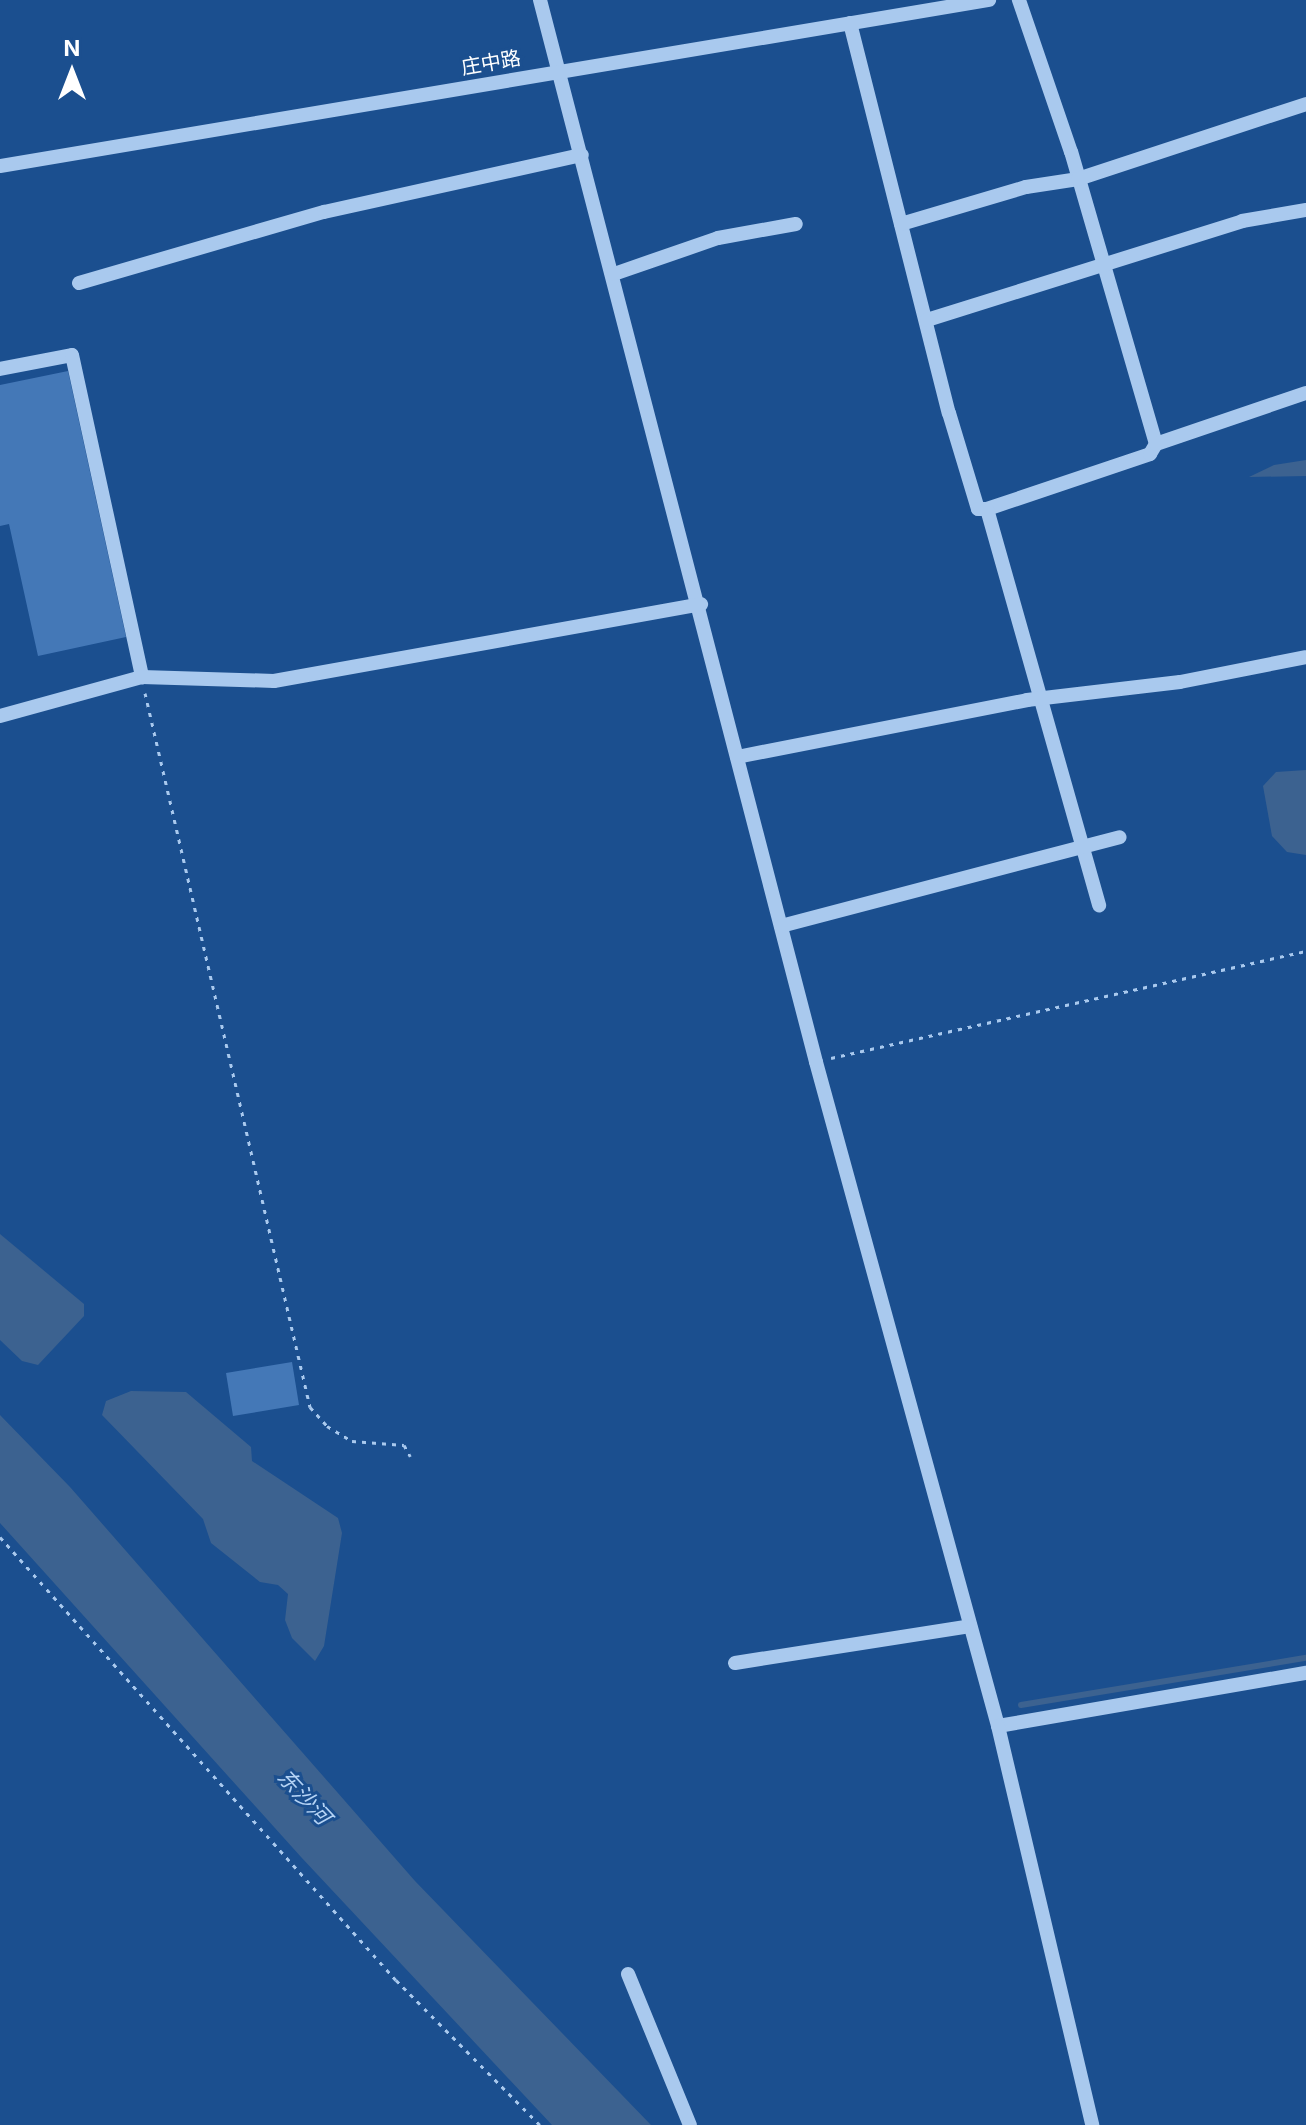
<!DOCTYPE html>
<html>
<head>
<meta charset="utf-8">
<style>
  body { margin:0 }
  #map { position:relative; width:1306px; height:2125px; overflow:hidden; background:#1b4f8f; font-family:Inter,"Noto Sans SC",sans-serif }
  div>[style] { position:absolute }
  .water>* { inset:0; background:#3c6290 }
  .stream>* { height:6px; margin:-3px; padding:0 3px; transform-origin:3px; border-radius:3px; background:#3c6290 }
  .building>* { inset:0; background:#4478b7 }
  .path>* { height:3px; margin-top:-1.5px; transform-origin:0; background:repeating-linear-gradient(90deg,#a9c9ee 0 4px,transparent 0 10px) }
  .minor>* { height:14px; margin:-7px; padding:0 7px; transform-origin:7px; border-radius:7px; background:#a9c9ee }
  span { translate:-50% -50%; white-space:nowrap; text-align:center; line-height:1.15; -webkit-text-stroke:6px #1b4f8f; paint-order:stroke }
  .street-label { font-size:20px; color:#fff }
  .water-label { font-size:22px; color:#b5d3f5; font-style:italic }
  .north { position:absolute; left:32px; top:32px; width:80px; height:80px; -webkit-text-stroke:6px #1b4f8f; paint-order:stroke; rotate:0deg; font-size:22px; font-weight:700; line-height:32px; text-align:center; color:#fff }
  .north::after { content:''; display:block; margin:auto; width:28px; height:36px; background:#fff; clip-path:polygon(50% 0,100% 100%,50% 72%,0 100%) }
</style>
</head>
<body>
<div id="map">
  <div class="water">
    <div style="clip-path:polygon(1306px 460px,1306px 476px,1249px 477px,1274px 465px)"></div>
    <div style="clip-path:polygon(1306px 770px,1306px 855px,1287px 852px,1272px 836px,1263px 786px,1276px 772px)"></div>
    <div style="clip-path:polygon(0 1234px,84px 1304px,84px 1316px,38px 1365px,22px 1361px,0 1340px)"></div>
    <div style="clip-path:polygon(131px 1391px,186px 1392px,251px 1447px,252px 1461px,338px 1518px,342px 1533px,324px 1646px,315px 1661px,292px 1638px,285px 1620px,288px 1594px,278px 1585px,260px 1582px,211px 1543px,203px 1519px,102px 1415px,106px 1401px)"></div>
    <div style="clip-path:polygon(0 1415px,70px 1487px,415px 1881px,651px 2125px,552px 2125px,301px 1857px,0 1523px)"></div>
  </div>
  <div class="stream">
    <div style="left:1021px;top:1705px;width:289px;rotate:-9.4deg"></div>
  </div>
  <div class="building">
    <div style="clip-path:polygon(68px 371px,126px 637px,38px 656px,9px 524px,0 526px,0 385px)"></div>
    <div style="clip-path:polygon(292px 1362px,299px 1405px,233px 1416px,226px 1373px)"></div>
  </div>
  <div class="path">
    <div style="left:145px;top:693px;width:733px;rotate:76.99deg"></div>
    <div style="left:310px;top:1407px;width:25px;rotate:48deg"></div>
    <div style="left:327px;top:1426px;width:29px;rotate:31deg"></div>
    <div style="left:352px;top:1441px;width:52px;rotate:4.4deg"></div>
    <div style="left:404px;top:1445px;width:13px;rotate:61deg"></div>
    <div style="left:831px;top:1058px;width:487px;rotate:-12.7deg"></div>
    <div style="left:0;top:1537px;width:594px;rotate:48.21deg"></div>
    <div style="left:396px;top:1980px;width:204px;rotate:45.2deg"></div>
  </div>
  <div class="minor">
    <div style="left:540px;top:0;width:1097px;rotate:75.43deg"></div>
    <div style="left:816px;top:1062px;width:688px;rotate:74.67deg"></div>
    <div style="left:998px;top:1726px;width:313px;rotate:-9.8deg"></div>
    <div style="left:850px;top:23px;width:402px;rotate:75.8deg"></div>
    <div style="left:949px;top:413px;width:100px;rotate:73.2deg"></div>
    <div style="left:978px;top:509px;width:9px"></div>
    <div style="left:987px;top:509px;width:172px;rotate:-18.6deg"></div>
    <div style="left:1150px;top:454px;width:12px;rotate:-59deg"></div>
    <div style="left:1156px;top:444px;width:304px;rotate:-106.2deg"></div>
    <div style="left:1071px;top:152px;width:161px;rotate:-108.9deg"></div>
    <div style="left:0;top:166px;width:1003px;rotate:-9.53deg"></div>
    <div style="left:901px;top:224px;width:130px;rotate:-16.5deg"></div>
    <div style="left:1026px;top:187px;width:53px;rotate:-8.7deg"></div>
    <div style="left:1078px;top:179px;width:240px;rotate:-18.2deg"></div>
    <div style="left:614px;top:274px;width:110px;rotate:-19.1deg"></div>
    <div style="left:718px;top:238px;width:79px;rotate:-10.2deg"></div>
    <div style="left:79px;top:283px;width:255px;rotate:-16.2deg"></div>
    <div style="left:324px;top:212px;width:264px;rotate:-12.5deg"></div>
    <div style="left:927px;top:320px;width:330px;rotate:-17.4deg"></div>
    <div style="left:1242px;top:221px;width:65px;rotate:-9.8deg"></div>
    <div style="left:0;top:369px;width:73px;rotate:-11deg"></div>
    <div style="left:72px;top:355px;width:330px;rotate:77.7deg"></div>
    <div style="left:1156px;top:444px;width:158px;rotate:-18.8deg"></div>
    <div style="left:987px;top:509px;width:412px;rotate:74.2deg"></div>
    <div style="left:0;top:716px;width:147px;rotate:-15.4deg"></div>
    <div style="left:142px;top:677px;width:132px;rotate:1.7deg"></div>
    <div style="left:274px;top:681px;width:434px;rotate:-10.2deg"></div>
    <div style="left:737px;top:757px;width:296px;rotate:-11.1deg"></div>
    <div style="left:1027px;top:700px;width:154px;rotate:-6.7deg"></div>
    <div style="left:1180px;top:682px;width:128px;rotate:-11.2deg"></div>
    <div style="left:781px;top:926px;width:350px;rotate:-14.7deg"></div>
    <div style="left:735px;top:1663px;width:238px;rotate:-8.9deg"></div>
    <div style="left:998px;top:1726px;width:410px;rotate:76.7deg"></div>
    <div style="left:628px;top:1974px;width:163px;rotate:67.7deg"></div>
  </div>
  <div class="street-label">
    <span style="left:491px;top:63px;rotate:-10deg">庄中路</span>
  </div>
  <div class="water-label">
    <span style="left:304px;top:1797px;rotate:47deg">东沙河</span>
  </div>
  <div class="north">N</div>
</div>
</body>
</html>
